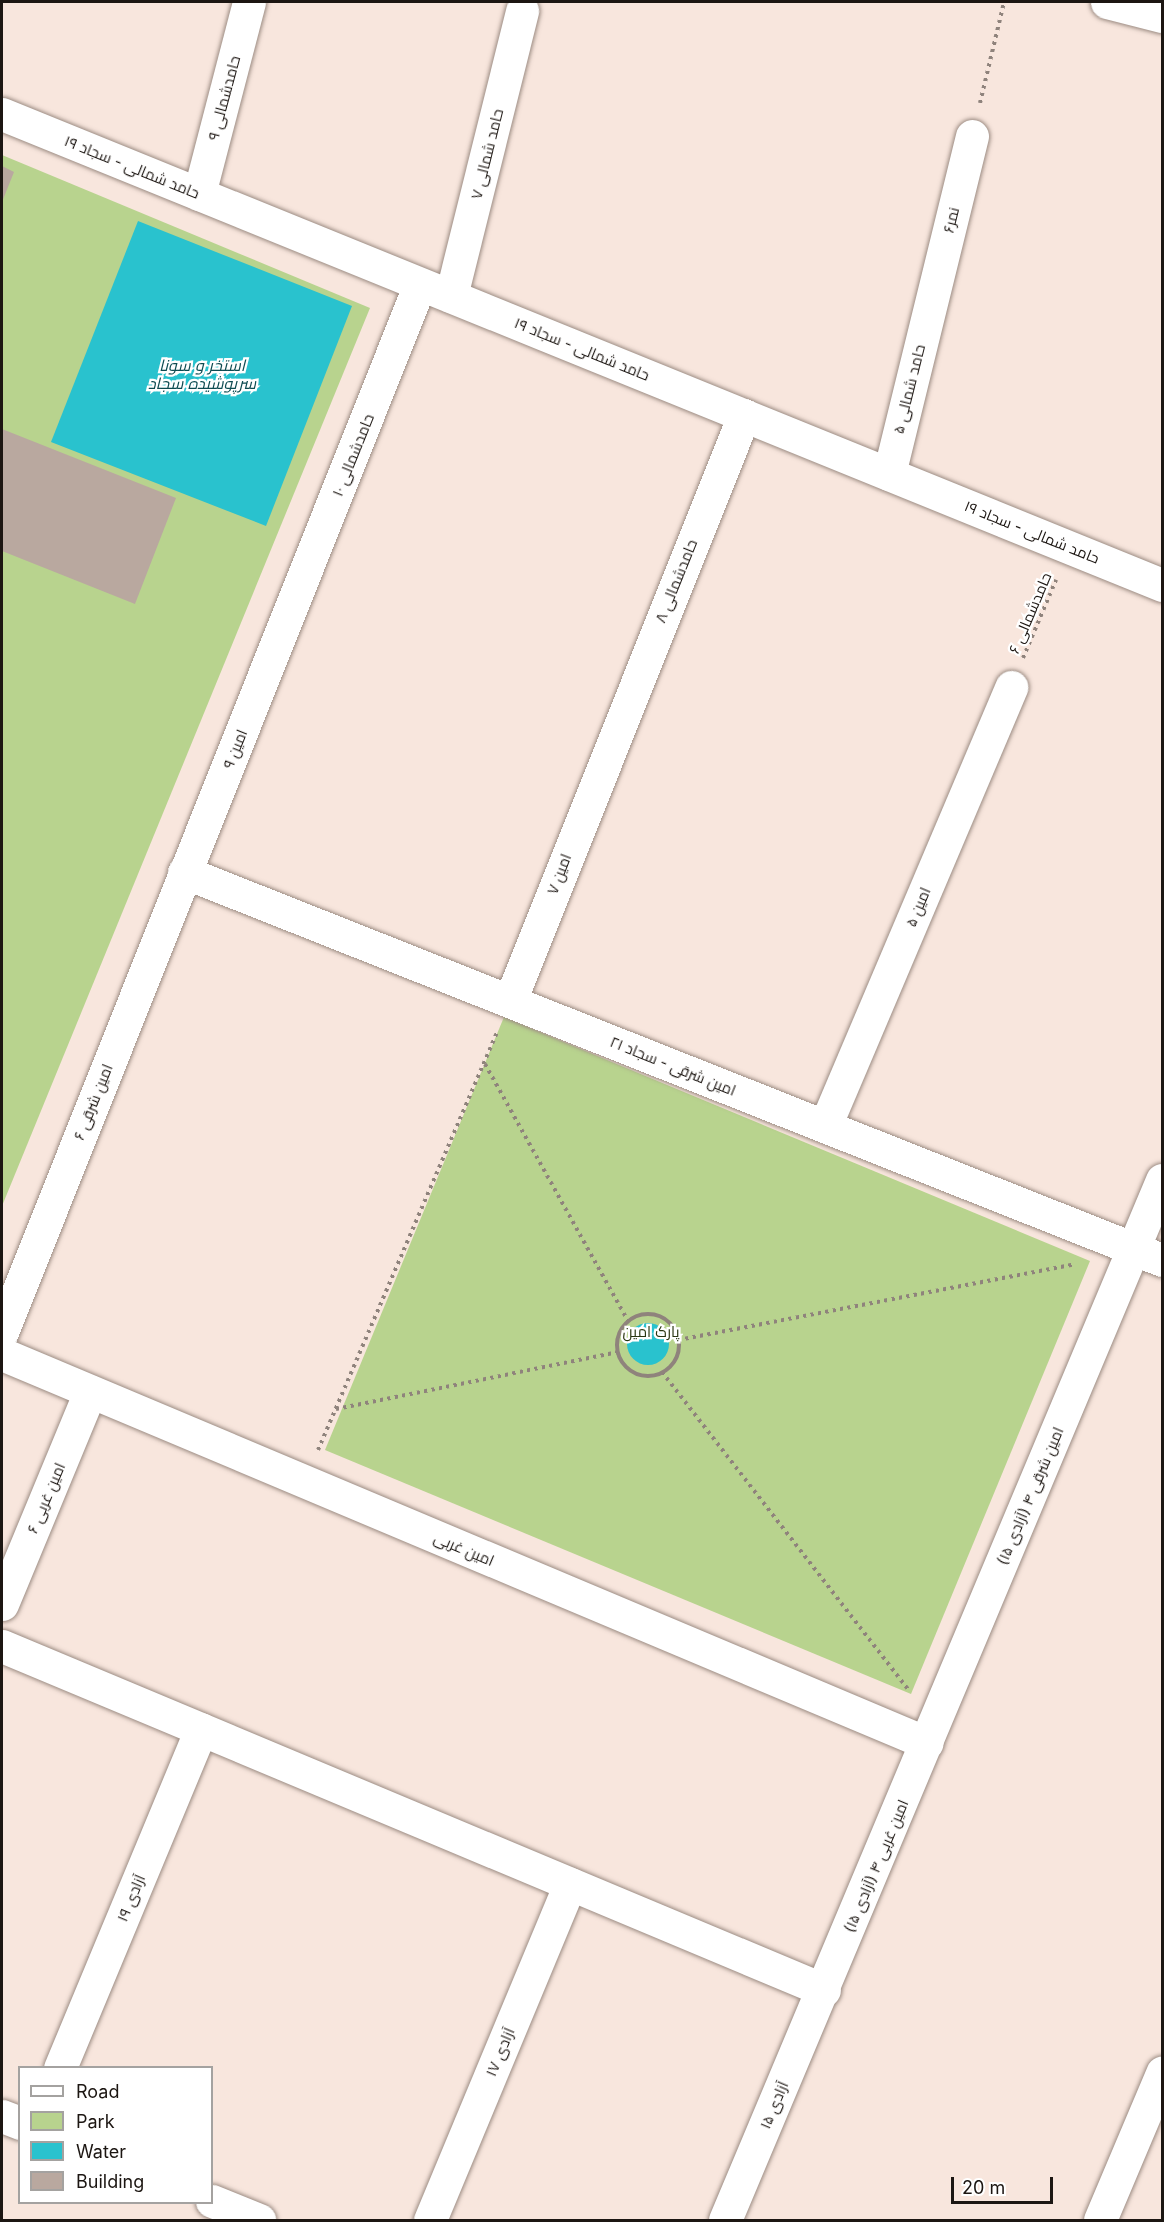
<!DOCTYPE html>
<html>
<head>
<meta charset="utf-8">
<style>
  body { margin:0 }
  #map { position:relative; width:1164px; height:2222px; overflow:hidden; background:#f8e6dd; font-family:Inter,Cairo,sans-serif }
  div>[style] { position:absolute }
  .green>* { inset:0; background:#b8d38e }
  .water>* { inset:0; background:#29c2ce }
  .round { border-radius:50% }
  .building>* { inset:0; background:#b9a89f }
  .path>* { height:4px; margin-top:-2px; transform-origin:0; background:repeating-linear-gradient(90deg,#8f837c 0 3px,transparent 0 7.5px) }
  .path>.ring { margin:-2px; padding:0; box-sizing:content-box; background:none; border:4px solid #8f837c; border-radius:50% }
  .roads { filter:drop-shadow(0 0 2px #9c8c83) drop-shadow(0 0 2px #9c8c83) }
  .minor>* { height:33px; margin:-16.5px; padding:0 16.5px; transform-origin:16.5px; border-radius:16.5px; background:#fff }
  span { translate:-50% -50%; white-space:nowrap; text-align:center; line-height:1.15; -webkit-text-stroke:4.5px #fff; paint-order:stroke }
  .street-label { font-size:15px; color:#1c1612 }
  .park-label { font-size:15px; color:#293511 }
  .water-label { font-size:16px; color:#0d4b51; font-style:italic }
  .frame { position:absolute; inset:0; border:3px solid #1c1612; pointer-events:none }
  .legend { position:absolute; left:18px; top:2066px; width:195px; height:138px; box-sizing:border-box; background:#fff; border:2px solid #a4a2a0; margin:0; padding:8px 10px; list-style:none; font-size:18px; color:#1c1612 }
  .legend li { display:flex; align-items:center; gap:12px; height:30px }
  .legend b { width:30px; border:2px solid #a4a2a0 }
  .scale { position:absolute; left:951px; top:2177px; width:102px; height:27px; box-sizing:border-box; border:3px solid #1c1612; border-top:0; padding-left:8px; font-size:18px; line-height:21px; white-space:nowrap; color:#1c1612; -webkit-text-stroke:4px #fff; paint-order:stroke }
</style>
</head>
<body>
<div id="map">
  <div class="green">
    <div style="clip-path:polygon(2px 155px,370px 308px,2px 1206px)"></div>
    <div style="clip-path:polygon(504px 1017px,1090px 1261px,911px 1694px,325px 1450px)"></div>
  </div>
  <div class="water">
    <div style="clip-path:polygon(138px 221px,352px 306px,266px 526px,51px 442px)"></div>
    <div class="round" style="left:627px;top:1323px;width:42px;height:42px"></div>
  </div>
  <div class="building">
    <div style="clip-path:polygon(2px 166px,14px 172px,2px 202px)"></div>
    <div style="clip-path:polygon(2px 429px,176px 498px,135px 604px,2px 551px)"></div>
  </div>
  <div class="path">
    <div style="left:980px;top:103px;width:104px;rotate:-76.6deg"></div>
    <div style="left:1023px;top:658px;width:85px;rotate:-67.1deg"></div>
    <div style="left:485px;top:1064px;width:296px;rotate:60.9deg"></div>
    <div class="ring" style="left:617px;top:1314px;width:58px;height:58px"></div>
    <div style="left:678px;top:1340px;width:404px;rotate:-10.8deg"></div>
    <div style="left:662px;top:1372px;width:403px;rotate:52.2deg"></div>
    <div style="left:336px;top:1409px;width:288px;rotate:-11.4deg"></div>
    <div style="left:318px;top:1450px;width:455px;rotate:-66.8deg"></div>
  </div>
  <div class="roads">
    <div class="minor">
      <div style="left:1107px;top:2px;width:57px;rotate:14.3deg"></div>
      <div style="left:2px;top:114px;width:1252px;rotate:22.1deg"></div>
      <div style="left:199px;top:194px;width:198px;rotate:-75.4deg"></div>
      <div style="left:451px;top:296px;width:294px;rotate:-76deg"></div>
      <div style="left:889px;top:474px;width:348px;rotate:-76.2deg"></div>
      <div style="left:184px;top:872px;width:1052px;rotate:21.64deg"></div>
      <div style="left:510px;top:1001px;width:631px;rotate:-68.23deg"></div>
      <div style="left:825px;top:1126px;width:477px;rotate:-67deg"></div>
      <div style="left:2px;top:1332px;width:1128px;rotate:-68.26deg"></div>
      <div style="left:2px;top:1354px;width:1003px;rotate:22.81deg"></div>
      <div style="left:2px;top:1604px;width:230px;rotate:-67.5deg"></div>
      <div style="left:2px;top:1646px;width:891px;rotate:22.71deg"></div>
      <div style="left:60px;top:2068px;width:367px;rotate:-67.4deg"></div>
      <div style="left:2px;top:2116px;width:19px;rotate:21deg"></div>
      <div style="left:212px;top:2201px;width:51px;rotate:22deg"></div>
      <div style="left:430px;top:2220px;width:364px;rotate:-67.4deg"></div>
      <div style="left:725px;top:2220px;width:1128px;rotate:-67.21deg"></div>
      <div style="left:1100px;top:2220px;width:160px;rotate:-67.1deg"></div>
    </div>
  </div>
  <div class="street-label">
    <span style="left:224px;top:98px;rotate:-75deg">حامدشمالی ۹</span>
    <span style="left:487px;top:154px;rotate:-76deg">حامد شمالی ۷</span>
    <span style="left:132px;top:167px;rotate:22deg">حامد شمالی - سجاد ۱۹</span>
    <span style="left:951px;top:220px;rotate:-76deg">نمر۶</span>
    <span style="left:582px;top:349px;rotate:22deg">حامد شمالی - سجاد ۱۹</span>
    <span style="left:909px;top:389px;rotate:-76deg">حامد شمالی ۵</span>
    <span style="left:353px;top:455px;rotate:-68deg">حامدشمالی ۱۰</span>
    <span style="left:1032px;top:532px;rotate:22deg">حامد شمالی - سجاد ۱۹</span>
    <span style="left:676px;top:581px;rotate:-68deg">حامدشمالی ۸</span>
    <span style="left:1030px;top:613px;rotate:-67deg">حامدشمالی ۶</span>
    <span style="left:235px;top:749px;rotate:-68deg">امین ۹</span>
    <span style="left:559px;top:874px;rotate:-69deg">امین ۷</span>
    <span style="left:918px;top:907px;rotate:-67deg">امین ۵</span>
    <span style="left:673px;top:1066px;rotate:22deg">امین شرقی - سجاد ۲۱</span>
    <span style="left:93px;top:1102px;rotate:-68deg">امین شرقی ۶</span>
    <span style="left:1030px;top:1496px;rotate:-67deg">امین شرقی ۴ (آزادی ۱۵)</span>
    <span style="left:46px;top:1498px;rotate:-67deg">امین غربی ۶</span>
    <span style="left:464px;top:1549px;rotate:23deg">امین غربی</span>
    <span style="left:876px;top:1866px;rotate:-67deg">امین غربی ۴ (آزادی ۱۵)</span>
    <span style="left:131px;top:1898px;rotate:-67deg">۱۹ آزادی</span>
    <span style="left:500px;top:2052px;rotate:-67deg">۱۷ آزادی</span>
    <span style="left:774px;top:2105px;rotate:-67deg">۱۵ آزادی</span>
  </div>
  <div class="park-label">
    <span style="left:651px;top:1332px">پارک امین</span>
  </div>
  <div class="water-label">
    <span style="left:202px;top:374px">استخر و سونا<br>سرپوشیده سجاد</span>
  </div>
  <div class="frame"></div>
  <ul class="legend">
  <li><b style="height:8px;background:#fff"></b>Road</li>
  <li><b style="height:16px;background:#b8d38e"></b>Park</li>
  <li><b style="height:16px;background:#29c2ce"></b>Water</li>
  <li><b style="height:16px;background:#b9a89f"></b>Building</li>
  </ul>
  <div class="scale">20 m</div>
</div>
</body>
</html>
